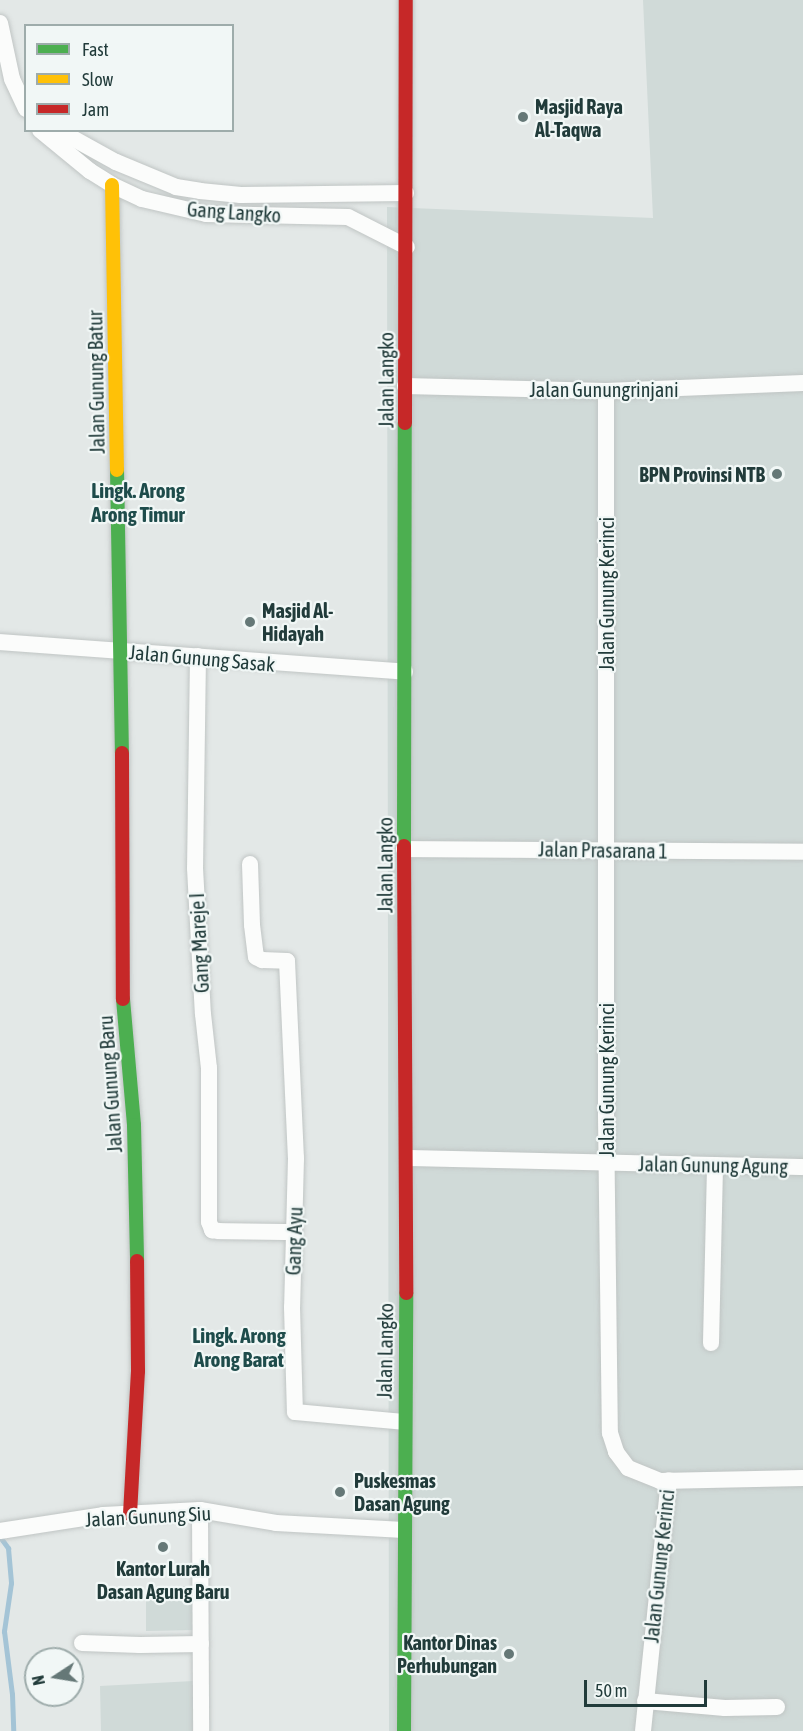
<!DOCTYPE html>
<html>
<head>
<meta charset="utf-8">
<style>
  body { margin:0 }
  #map { position:relative; width:803px; height:1731px; overflow:hidden; background:#e3e8e7; font-family:"Asap Condensed",sans-serif }
  div>[style] { position:absolute }
  .built>* { inset:0; background:#d0dad8 }
  .stream>* { height:5px; margin:-2.5px; padding:0 2.5px; transform-origin:2.5px; border-radius:2.5px; background:#a4c4d6 }
  .roads { filter:drop-shadow(0 0 2px #c0c5c4) drop-shadow(0 0 2px #c0c5c4) }
  .street>* { height:16px; margin:-8px; padding:0 8px; transform-origin:8px; border-radius:8px; background:#fbfcfb }
  .fast>* { height:14px; margin:-7px; padding:0 7px; transform-origin:7px; border-radius:7px; background:#4caf50 }
  .slow>* { height:14px; margin:-7px; padding:0 7px; transform-origin:7px; border-radius:7px; background:#ffc107 }
  .jam>* { height:14px; margin:-7px; padding:0 7px; transform-origin:7px; border-radius:7px; background:#c62828 }
  .dots>* { width:16px; height:16px; translate:-50% -50%; box-sizing:border-box; border:3px solid #f1f7f6; border-radius:50% }
  span { translate:-50% -50%; white-space:nowrap; text-align:center; line-height:1.15; -webkit-text-stroke:4.5px #f1f7f6; paint-order:stroke }
  .poi-label { font-size:20px; color:#213b3a; font-weight:700 }
  .left { translate:0 -50%; text-align:left }
  .right { translate:-100% -50%; text-align:right }
  .street-label { font-size:20px; color:#213b3a }
  .neighbourhood-label { font-size:21px; color:#1e4c4b; font-weight:700 }
  .legend { position:absolute; left:24px; top:24px; width:210px; height:108px; box-sizing:border-box; background:#f1f7f6; border:2px solid #9eacab; margin:0; padding:8px 10px; list-style:none; font-size:18px; color:#213b3a }
  .legend li { display:flex; align-items:center; gap:12px; height:30px }
  .legend b { width:30px; border:2px solid #9eacab }
  .north { position:absolute; left:24px; top:1647px; width:60px; height:60px; box-sizing:border-box; background:#f1f7f6; border:2px solid #9eacab; border-radius:50%; rotate:258deg; font-size:16px; font-weight:700; line-height:24px; text-align:center; color:#213b3a }
  .north::after { content:''; display:block; margin:auto; width:21px; height:27px; background:#657877; clip-path:polygon(50% 0,100% 100%,50% 72%,0 100%) }
  .scale { position:absolute; left:584px; top:1680px; width:123px; height:27px; box-sizing:border-box; border:3px solid #213b3a; border-top:0; padding-left:8px; font-size:18px; line-height:21px; white-space:nowrap; color:#213b3a; -webkit-text-stroke:4px #f1f7f6; paint-order:stroke }
</style>
</head>
<body>
<div id="map">
  <div class="built">
    <div style="clip-path:polygon(643px 0,803px 0,803px 1731px,389px 1731px,387px 207px,653px 218px)"></div>
    <div style="clip-path:polygon(195px 1586px,194px 1630px,146px 1631px,146px 1587px)"></div>
    <div style="clip-path:polygon(193px 1681px,193px 1731px,101px 1731px,100px 1686px)"></div>
  </div>
  <div class="stream">
    <div style="left:0;top:1537px;width:14px;rotate:54deg"></div>
    <div style="left:8px;top:1548px;width:35px;rotate:85deg"></div>
    <div style="left:11px;top:1583px;width:49px;rotate:98.3deg"></div>
    <div style="left:4px;top:1631px;width:64px;rotate:82.8deg"></div>
    <div style="left:12px;top:1694px;width:37px;rotate:88deg"></div>
  </div>
  <div class="roads">
    <div class="street">
      <div style="left:0;top:23px;width:57px;rotate:77.9deg"></div>
      <div style="left:12px;top:79px;width:33px;rotate:65deg"></div>
      <div style="left:40px;top:130px;width:65px;rotate:39.4deg"></div>
      <div style="left:90px;top:171px;width:26px;rotate:32deg"></div>
      <div style="left:112px;top:185px;width:33px;rotate:25deg"></div>
      <div style="left:142px;top:199px;width:66px;rotate:13.2deg"></div>
      <div style="left:206px;top:214px;width:142px;rotate:1.2deg"></div>
      <div style="left:348px;top:217px;width:66px;rotate:27deg"></div>
      <div style="left:58px;top:130px;width:66px;rotate:28.9deg"></div>
      <div style="left:116px;top:162px;width:65px;rotate:22.6deg"></div>
      <div style="left:176px;top:187px;width:24px;rotate:9deg"></div>
      <div style="left:200px;top:191px;width:41px;rotate:5.6deg"></div>
      <div style="left:241px;top:195px;width:165px;rotate:-0.7deg"></div>
      <div style="left:405px;top:386px;width:201px;rotate:1.4deg"></div>
      <div style="left:606px;top:391px;width:197px;rotate:-2.3deg"></div>
      <div style="left:606px;top:391px;width:725px;rotate:90deg"></div>
      <div style="left:606px;top:1116px;width:317px;rotate:89.3deg"></div>
      <div style="left:610px;top:1433px;width:20px;rotate:72deg"></div>
      <div style="left:616px;top:1452px;width:20px;rotate:53deg"></div>
      <div style="left:628px;top:1468px;width:35px;rotate:22deg"></div>
      <div style="left:660px;top:1481px;width:143px;rotate:-1.2deg"></div>
      <div style="left:0;top:642px;width:406px;rotate:4.2deg"></div>
      <div style="left:198px;top:656px;width:212px;rotate:90.8deg"></div>
      <div style="left:195px;top:868px;width:146px;rotate:86.9deg"></div>
      <div style="left:203px;top:1014px;width:54px;rotate:83.7deg"></div>
      <div style="left:209px;top:1068px;width:154px;rotate:90deg"></div>
      <div style="left:209px;top:1222px;width:9px;rotate:69deg"></div>
      <div style="left:212px;top:1230px;width:7px;rotate:8deg"></div>
      <div style="left:219px;top:1231px;width:75px;rotate:0.8deg"></div>
      <div style="left:404px;top:849px;width:399px;rotate:0.4deg"></div>
      <div style="left:250px;top:864px;width:61px;rotate:88.1deg"></div>
      <div style="left:252px;top:925px;width:32px;rotate:83deg"></div>
      <div style="left:256px;top:957px;width:7px;rotate:27deg"></div>
      <div style="left:262px;top:960px;width:25px;rotate:2deg"></div>
      <div style="left:287px;top:961px;width:197px;rotate:87.4deg"></div>
      <div style="left:296px;top:1158px;width:149px;rotate:91.5deg"></div>
      <div style="left:292px;top:1307px;width:105px;rotate:88.4deg"></div>
      <div style="left:295px;top:1412px;width:109px;rotate:5.2deg"></div>
      <div style="left:407px;top:1158px;width:396px;rotate:1.3deg"></div>
      <div style="left:711px;top:1343px;width:178px;rotate:-88.7deg"></div>
      <div style="left:200px;top:1510px;width:221px;rotate:89.7deg"></div>
      <div style="left:0;top:1531px;width:104px;rotate:-8.8deg"></div>
      <div style="left:103px;top:1515px;width:97px;rotate:-3deg"></div>
      <div style="left:200px;top:1510px;width:77px;rotate:9.7deg"></div>
      <div style="left:276px;top:1523px;width:128px;rotate:3.1deg"></div>
      <div style="left:82px;top:1643px;width:58px;rotate:2deg"></div>
      <div style="left:140px;top:1645px;width:61px;rotate:-0.9deg"></div>
      <div style="left:645px;top:1701px;width:80px;rotate:5deg"></div>
      <div style="left:725px;top:1708px;width:52px;rotate:-1.1deg"></div>
      <div style="left:643px;top:1731px;width:252px;rotate:-84.1deg"></div>
    </div>
    <div class="fast">
      <div style="left:117px;top:470px;width:283px;rotate:89deg"></div>
      <div style="left:404px;top:846px;width:423px;rotate:-89.9deg"></div>
      <div style="left:123px;top:999px;width:126px;rotate:85deg"></div>
      <div style="left:134px;top:1125px;width:136px;rotate:88.7deg"></div>
      <div style="left:404px;top:1731px;width:438px;rotate:-89.7deg"></div>
    </div>
    <div class="slow">
      <div style="left:112px;top:185px;width:285px;rotate:89deg"></div>
    </div>
    <div class="jam">
      <div style="left:405px;top:423px;width:423px;rotate:-89.9deg"></div>
      <div style="left:122px;top:753px;width:246px;rotate:89.8deg"></div>
      <div style="left:404px;top:846px;width:447px;rotate:89.7deg"></div>
      <div style="left:130px;top:1514px;width:143px;rotate:-86.8deg"></div>
      <div style="left:138px;top:1371px;width:110px;rotate:-90.5deg"></div>
    </div>
  </div>
  <div class="dots">
    <div style="left:523px;top:117px;background:#657877"></div>
    <div style="left:777px;top:474px;background:#657877"></div>
    <div style="left:250px;top:622px;background:#657877"></div>
    <div style="left:340px;top:1492px;background:#657877"></div>
    <div style="left:163px;top:1547px;background:#657877"></div>
    <div style="left:509px;top:1654px;background:#657877"></div>
  </div>
  <div class="poi-label">
    <span class="left" style="left:535px;top:118px">Masjid Raya<br>Al-Taqwa</span>
    <span class="right" style="left:765px;top:474px">BPN Provinsi NTB</span>
    <span class="left" style="left:262px;top:622px">Masjid Al-<br>Hidayah</span>
    <span class="left" style="left:354px;top:1492px">Puskesmas<br>Dasan Agung</span>
    <span style="left:163px;top:1580px">Kantor Lurah<br>Dasan Agung Baru</span>
    <span class="right" style="left:497px;top:1654px">Kantor Dinas<br>Perhubungan</span>
  </div>
  <div class="street-label">
    <span style="left:234px;top:212px;rotate:4deg">Gang Langko</span>
    <span style="left:386px;top:380px;rotate:-90deg">Jalan Langko</span>
    <span style="left:96px;top:382px;rotate:-91deg">Jalan Gunung Batur</span>
    <span style="left:604px;top:389px">Jalan Gunungrinjani</span>
    <span style="left:606px;top:594px;rotate:-90deg">Jalan Gunung Kerinci</span>
    <span style="left:202px;top:658px;rotate:5deg">Jalan Gunung Sasak</span>
    <span style="left:603px;top:850px;rotate:1deg">Jalan Prasarana 1</span>
    <span style="left:385px;top:865px;rotate:-90deg">Jalan Langko</span>
    <span style="left:199px;top:943px;rotate:-93deg">Gang Mareje I</span>
    <span style="left:606px;top:1080px;rotate:-90deg">Jalan Gunung Kerinci</span>
    <span style="left:110px;top:1084px;rotate:-94deg">Jalan Gunung Baru</span>
    <span style="left:713px;top:1165px;rotate:1deg">Jalan Gunung Agung</span>
    <span style="left:294px;top:1241px;rotate:-88deg">Gang Ayu</span>
    <span style="left:385px;top:1351px;rotate:-89deg">Jalan Langko</span>
    <span style="left:148px;top:1516px;rotate:-3deg">Jalan Gunung Siu</span>
    <span style="left:659px;top:1566px;rotate:-84deg">Jalan Gunung Kerinci</span>
  </div>
  <div class="neighbourhood-label">
    <span style="left:138px;top:502px">Lingk. Arong<br>Arong Timur</span>
    <span style="left:239px;top:1347px">Lingk. Arong<br>Arong Barat</span>
  </div>
  <ul class="legend">
  <li><b style="height:8px;background:#4caf50"></b>Fast</li>
  <li><b style="height:8px;background:#ffc107"></b>Slow</li>
  <li><b style="height:8px;background:#c62828"></b>Jam</li>
  </ul>
  <div class="north">N</div>
  <div class="scale">50 m</div>
</div>
</body>
</html>
